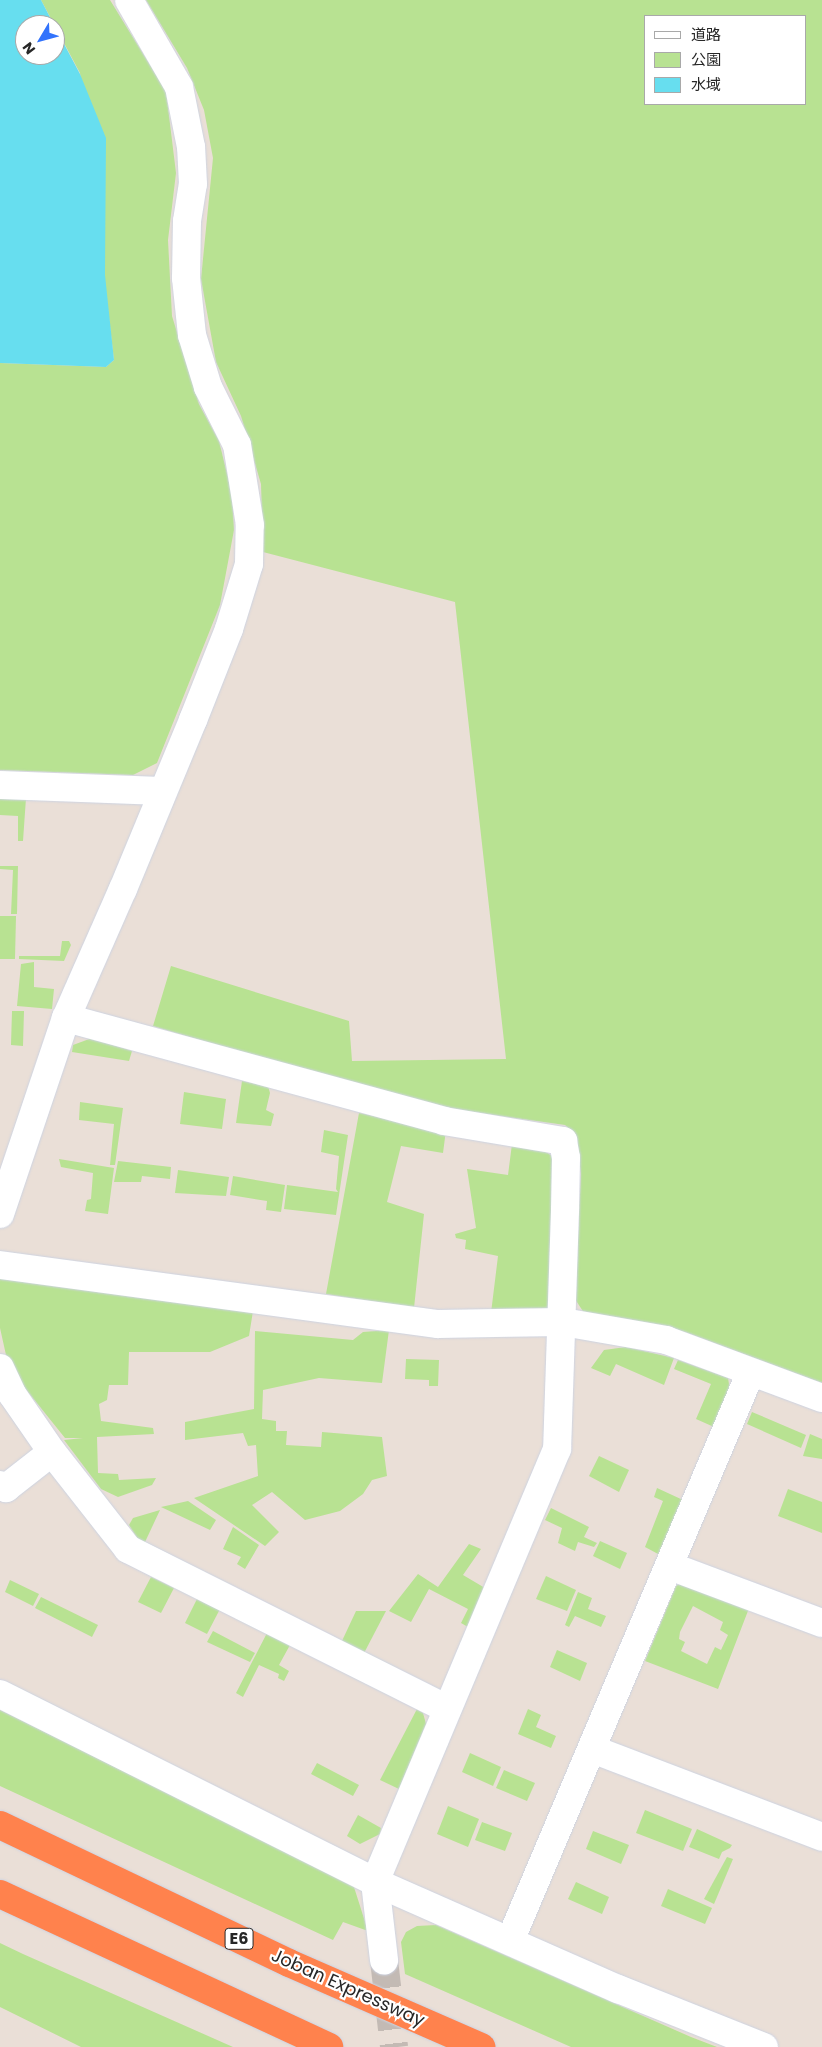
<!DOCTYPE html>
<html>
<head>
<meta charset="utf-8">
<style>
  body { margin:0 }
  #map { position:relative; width:822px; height:2047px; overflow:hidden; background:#eadfd7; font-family:Poppins,"Noto Sans JP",sans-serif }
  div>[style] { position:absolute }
  .green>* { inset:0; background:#b8e292 }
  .water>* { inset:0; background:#67deef }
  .secondary-tunnel>* { height:28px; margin-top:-14px; transform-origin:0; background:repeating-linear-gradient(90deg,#c3bab4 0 28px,transparent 0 42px) }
  .roads { filter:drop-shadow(0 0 1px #cdd3e1) drop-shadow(0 0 1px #cdd3e1) }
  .street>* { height:28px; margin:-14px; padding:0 14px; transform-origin:14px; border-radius:14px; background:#fff }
  .secondary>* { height:28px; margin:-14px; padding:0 14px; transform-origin:14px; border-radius:14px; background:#fff }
  .highway>* { height:28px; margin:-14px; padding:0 14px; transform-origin:14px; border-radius:14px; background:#ff824d }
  span { translate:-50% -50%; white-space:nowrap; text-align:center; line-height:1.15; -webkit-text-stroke:4.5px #fff; paint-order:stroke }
  .shield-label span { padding:1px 4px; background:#fff; border:1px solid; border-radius:4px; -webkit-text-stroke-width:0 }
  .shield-label { font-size:16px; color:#272727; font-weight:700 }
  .street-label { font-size:18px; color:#272727 }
  .legend { position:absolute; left:644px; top:15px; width:162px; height:90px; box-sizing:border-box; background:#fff; border:1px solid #a9a9a9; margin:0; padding:6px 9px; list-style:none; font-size:15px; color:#272727 }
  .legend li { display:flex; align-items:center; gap:10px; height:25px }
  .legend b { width:25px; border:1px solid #a9a9a9 }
  .north { position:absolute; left:15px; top:15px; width:50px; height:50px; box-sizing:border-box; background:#fff; border:1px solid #a9a9a9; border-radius:50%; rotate:233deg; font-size:14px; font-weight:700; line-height:20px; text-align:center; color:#272727 }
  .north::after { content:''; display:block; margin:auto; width:18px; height:22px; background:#3273fc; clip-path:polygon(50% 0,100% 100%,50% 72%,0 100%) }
</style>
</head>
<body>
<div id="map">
  <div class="green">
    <div style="clip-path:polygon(41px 0,110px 0,166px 91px,176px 173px,168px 240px,172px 316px,199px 404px,219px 441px,232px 494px,234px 530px,220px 605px,157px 763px,133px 775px,0 770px,0 363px,106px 367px,114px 360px,80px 73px)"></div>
    <div style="clip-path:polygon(evenodd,146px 0,822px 0,822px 1383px,685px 1332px,586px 1316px,575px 1299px,581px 1174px,576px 1135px,565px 1125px,409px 1103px,153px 1026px,171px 966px,349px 1021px,352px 1061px,506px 1059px,455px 602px,263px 552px,261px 484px,241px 416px,216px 362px,201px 279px,213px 158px,204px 110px,187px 68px,146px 0,646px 16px,806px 16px,806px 104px,646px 104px,646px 16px)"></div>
    <div style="clip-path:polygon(0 798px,26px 798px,23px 841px,18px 841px,18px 816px,0 815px)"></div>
    <div style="clip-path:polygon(0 866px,18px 866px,17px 914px,11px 914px,13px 870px,0 869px)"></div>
    <div style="clip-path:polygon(0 916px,16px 916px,15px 959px,0 959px)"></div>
    <div style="clip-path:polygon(62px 941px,69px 941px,71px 945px,64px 961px,19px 959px,19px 956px,60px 956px)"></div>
    <div style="clip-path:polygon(34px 962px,34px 987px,54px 989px,52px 1009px,17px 1006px,21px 964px)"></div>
    <div style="clip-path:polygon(12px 1011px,24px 1011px,23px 1046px,11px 1045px)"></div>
    <div style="clip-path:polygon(92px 1038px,132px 1051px,129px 1061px,72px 1052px,73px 1045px)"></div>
    <div style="clip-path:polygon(242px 1081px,268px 1086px,270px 1093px,266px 1110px,274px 1114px,271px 1126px,236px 1123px)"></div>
    <div style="clip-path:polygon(184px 1092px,226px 1099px,222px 1129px,180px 1124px)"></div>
    <div style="clip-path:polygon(80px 1102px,123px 1108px,115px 1165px,110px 1165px,114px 1124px,79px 1120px)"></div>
    <div style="clip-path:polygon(359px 1113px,446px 1130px,443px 1153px,401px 1146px,387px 1202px,424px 1214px,414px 1308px,326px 1294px)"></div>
    <div style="clip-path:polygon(324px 1130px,348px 1135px,336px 1215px,284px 1209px,287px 1185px,338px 1192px,336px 1189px,339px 1156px,321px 1152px)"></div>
    <div style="clip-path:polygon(512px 1144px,540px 1148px,552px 1156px,555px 1170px,551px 1306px,539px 1313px,491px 1313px,498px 1256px,465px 1249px,466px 1240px,456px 1238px,455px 1234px,476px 1228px,467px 1169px,508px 1175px)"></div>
    <div style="clip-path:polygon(59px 1159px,114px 1168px,108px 1214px,85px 1211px,87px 1200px,91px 1199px,93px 1173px,61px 1167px)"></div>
    <div style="clip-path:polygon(118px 1161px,171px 1167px,170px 1179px,142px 1176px,141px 1182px,114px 1182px)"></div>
    <div style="clip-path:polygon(178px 1170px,229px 1177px,226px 1196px,175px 1193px)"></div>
    <div style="clip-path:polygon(233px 1176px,285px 1185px,281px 1212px,266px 1210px,267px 1201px,230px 1195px)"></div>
    <div style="clip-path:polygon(7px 1273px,165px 1301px,253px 1311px,249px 1336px,210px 1352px,129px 1352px,128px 1385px,109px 1385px,107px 1400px,99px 1404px,101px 1421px,153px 1428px,154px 1434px,97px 1437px,98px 1473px,118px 1474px,119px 1480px,156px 1478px,152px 1485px,118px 1497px,101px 1489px,64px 1440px,83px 1438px,65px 1438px,24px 1387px,6px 1355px,0 1328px,0 1278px)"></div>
    <div style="clip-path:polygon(389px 1330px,382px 1383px,319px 1378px,263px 1390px,262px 1419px,276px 1421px,276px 1431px,287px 1431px,286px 1445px,321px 1447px,322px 1432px,382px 1437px,387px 1476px,372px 1480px,363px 1494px,340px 1511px,305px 1520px,272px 1492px,252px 1505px,279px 1532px,265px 1546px,194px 1498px,258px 1476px,256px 1445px,248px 1446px,243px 1433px,185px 1440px,185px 1422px,254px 1409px,255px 1331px,353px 1340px,363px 1332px)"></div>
    <div style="clip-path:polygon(626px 1347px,674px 1358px,664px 1385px,616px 1364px,610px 1376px,591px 1368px,604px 1350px)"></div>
    <div style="clip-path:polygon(406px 1359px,439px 1360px,438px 1386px,429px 1386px,429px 1380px,405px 1379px)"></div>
    <div style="clip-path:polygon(678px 1360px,728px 1378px,730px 1390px,714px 1427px,696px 1419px,711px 1384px,674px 1369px)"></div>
    <div style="clip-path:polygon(752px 1412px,806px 1435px,801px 1448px,747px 1424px)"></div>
    <div style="clip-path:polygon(810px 1434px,822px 1439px,822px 1459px,803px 1456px)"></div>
    <div style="clip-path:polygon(599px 1456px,629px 1470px,619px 1492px,589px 1476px)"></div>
    <div style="clip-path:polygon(657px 1488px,683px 1500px,660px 1555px,645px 1547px,663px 1501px,654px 1497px)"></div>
    <div style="clip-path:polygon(788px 1489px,822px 1502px,822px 1533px,778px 1516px)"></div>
    <div style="clip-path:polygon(188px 1501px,216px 1520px,210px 1530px,161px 1507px)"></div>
    <div style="clip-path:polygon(551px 1508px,589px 1527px,584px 1537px,597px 1543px,594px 1547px,578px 1542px,575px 1551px,558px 1543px,562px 1528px,545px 1520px)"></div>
    <div style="clip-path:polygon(160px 1510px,145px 1542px,139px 1541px,129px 1525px,133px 1518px)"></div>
    <div style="clip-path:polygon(233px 1527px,259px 1545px,245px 1569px,237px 1564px,241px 1557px,223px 1549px)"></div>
    <div style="clip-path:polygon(600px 1541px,627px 1553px,620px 1569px,593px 1556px)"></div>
    <div style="clip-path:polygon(469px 1544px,481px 1549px,463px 1575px,485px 1588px,468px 1627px,461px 1623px,468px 1609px,429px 1589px,411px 1622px,389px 1611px,418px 1574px,438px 1587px)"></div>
    <div style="clip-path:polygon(546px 1576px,576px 1590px,567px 1611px,536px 1599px)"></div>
    <div style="clip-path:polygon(151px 1577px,174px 1588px,161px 1613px,138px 1602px)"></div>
    <div style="clip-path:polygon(10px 1580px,39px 1594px,33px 1606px,5px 1592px)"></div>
    <div style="clip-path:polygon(evenodd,687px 1580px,751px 1603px,718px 1689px,645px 1661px,676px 1586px,687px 1580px,693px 1606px,723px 1622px,720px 1630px,728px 1635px,721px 1650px,715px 1647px,707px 1664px,681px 1651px,685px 1642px,679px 1639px,680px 1632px,693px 1606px)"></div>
    <div style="clip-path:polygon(578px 1592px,592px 1598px,588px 1609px,606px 1616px,601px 1627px,575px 1616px,569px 1627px,565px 1625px)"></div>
    <div style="clip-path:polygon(41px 1597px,98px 1625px,92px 1637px,35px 1608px)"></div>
    <div style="clip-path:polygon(198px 1597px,220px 1609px,207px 1634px,185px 1623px)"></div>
    <div style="clip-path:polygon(356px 1611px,386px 1611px,363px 1655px,341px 1643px)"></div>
    <div style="clip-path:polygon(213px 1631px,255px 1653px,250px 1662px,207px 1642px)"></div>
    <div style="clip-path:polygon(267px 1633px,290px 1645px,279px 1665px,289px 1671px,284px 1681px,278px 1678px,279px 1674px,259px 1665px,243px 1697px,236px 1693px)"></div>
    <div style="clip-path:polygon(557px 1650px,587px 1663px,580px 1681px,550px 1667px)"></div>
    <div style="clip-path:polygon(417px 1709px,423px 1713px,426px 1724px,399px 1789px,380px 1780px)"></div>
    <div style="clip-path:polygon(528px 1709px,541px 1715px,536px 1727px,556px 1736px,551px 1748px,518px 1734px)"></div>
    <div style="clip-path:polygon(0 1710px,353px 1884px,368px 1931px,343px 1922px,333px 1940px,0 1786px)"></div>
    <div style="clip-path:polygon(470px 1753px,501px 1767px,493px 1786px,462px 1772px)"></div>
    <div style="clip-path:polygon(317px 1763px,359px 1785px,353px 1796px,311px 1774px)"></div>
    <div style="clip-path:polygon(504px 1770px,535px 1783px,527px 1801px,496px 1788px)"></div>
    <div style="clip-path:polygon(448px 1806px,479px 1819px,468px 1847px,437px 1834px)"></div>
    <div style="clip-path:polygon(645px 1810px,692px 1829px,683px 1851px,636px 1833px)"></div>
    <div style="clip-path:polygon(358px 1815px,381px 1828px,380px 1834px,360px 1844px,347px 1836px)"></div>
    <div style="clip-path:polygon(482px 1822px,512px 1833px,505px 1851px,475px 1840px)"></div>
    <div style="clip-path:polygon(697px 1829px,732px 1845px,730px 1848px,722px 1852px,719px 1859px,689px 1847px)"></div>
    <div style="clip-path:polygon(593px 1831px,629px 1845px,621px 1864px,586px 1849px)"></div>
    <div style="clip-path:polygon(727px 1857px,733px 1859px,714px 1904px,704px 1899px)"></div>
    <div style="clip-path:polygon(576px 1882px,609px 1897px,602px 1914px,568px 1899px)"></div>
    <div style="clip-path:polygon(668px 1889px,712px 1908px,705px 1924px,661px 1906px)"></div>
    <div style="clip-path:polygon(436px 1925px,691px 2037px,717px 2047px,571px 2047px,405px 1974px,401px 1942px,406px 1932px,417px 1926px)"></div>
    <div style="clip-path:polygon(0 1943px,23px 1954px,233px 2047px,81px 2047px,0 2007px)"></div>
  </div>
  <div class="water">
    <div style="clip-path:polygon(0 0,41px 0,54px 25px,25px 25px,25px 55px,55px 55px,55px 27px,80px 74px,106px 138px,105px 275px,114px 360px,106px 367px,0 363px)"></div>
  </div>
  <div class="secondary-tunnel">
    <div style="left:384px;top:1960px;width:88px;rotate:83.4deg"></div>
  </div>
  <div class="roads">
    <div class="street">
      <div style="left:0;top:785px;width:161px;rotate:2.1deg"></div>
      <div style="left:66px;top:1018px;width:392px;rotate:15.2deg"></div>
      <div style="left:444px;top:1121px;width:121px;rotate:9.5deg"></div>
      <div style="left:563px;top:1141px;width:17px;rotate:80deg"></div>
      <div style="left:566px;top:1158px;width:53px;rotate:91.1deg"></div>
      <div style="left:565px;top:1211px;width:238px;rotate:91.9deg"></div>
      <div style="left:557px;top:1449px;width:470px;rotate:112.8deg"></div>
      <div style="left:0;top:1214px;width:207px;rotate:-71.4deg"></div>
      <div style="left:66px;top:1018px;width:141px;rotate:-66.2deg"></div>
      <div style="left:123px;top:889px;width:183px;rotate:-67.5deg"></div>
      <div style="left:193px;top:720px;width:98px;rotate:-68.4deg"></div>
      <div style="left:229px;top:629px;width:68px;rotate:-72.9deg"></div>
      <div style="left:249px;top:564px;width:39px;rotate:-89deg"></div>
      <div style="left:250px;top:525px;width:81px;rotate:-99.2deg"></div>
      <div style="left:237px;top:445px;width:65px;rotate:-116.6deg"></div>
      <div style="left:208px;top:387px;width:54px;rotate:-107.1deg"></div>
      <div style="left:192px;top:335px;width:57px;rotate:-96deg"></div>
      <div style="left:186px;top:278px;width:57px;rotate:-89deg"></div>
      <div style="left:187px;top:221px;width:37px;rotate:-81deg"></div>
      <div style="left:193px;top:184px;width:37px;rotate:-93deg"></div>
      <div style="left:191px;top:147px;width:61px;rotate:-101.3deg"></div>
      <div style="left:179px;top:87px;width:100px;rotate:-119.9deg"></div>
      <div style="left:0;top:1265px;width:442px;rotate:7.7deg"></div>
      <div style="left:438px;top:1324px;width:125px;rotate:-0.9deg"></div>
      <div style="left:563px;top:1322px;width:105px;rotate:9.9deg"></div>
      <div style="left:666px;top:1340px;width:166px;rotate:20.4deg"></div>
      <div style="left:0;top:1368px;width:29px;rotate:65deg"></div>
      <div style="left:12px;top:1394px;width:70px;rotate:55.4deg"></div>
      <div style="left:52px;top:1452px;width:123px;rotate:51.9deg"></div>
      <div style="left:128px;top:1549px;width:356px;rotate:26.6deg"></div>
      <div style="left:0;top:1485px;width:7px;rotate:27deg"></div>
      <div style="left:6px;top:1488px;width:58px;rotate:-38deg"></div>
      <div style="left:670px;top:1566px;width:162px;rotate:20.6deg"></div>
      <div style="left:0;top:1694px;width:419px;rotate:26.6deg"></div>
      <div style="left:375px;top:1882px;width:266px;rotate:23.8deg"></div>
      <div style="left:618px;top:1989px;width:157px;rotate:21.7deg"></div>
      <div style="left:592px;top:1749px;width:246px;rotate:20.9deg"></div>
      <div style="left:510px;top:1941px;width:616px;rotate:-67.06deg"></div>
    </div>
    <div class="secondary">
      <div style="left:375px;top:1882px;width:79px;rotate:83.4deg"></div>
    </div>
    <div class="highway">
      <div style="left:0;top:1825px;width:320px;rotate:25.5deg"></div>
      <div style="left:289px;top:1963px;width:210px;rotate:23.6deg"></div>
      <div style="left:0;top:1894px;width:363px;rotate:24.9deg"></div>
    </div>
  </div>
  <div class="shield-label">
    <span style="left:239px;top:1939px">E6</span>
  </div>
  <div class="street-label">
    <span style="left:348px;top:1988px;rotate:24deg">Joban Expressway</span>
  </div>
  <ul class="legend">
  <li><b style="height:6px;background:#fff"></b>道路</li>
  <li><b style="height:14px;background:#b8e292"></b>公園</li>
  <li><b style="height:14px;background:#67deef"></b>水域</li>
  </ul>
  <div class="north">N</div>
</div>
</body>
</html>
